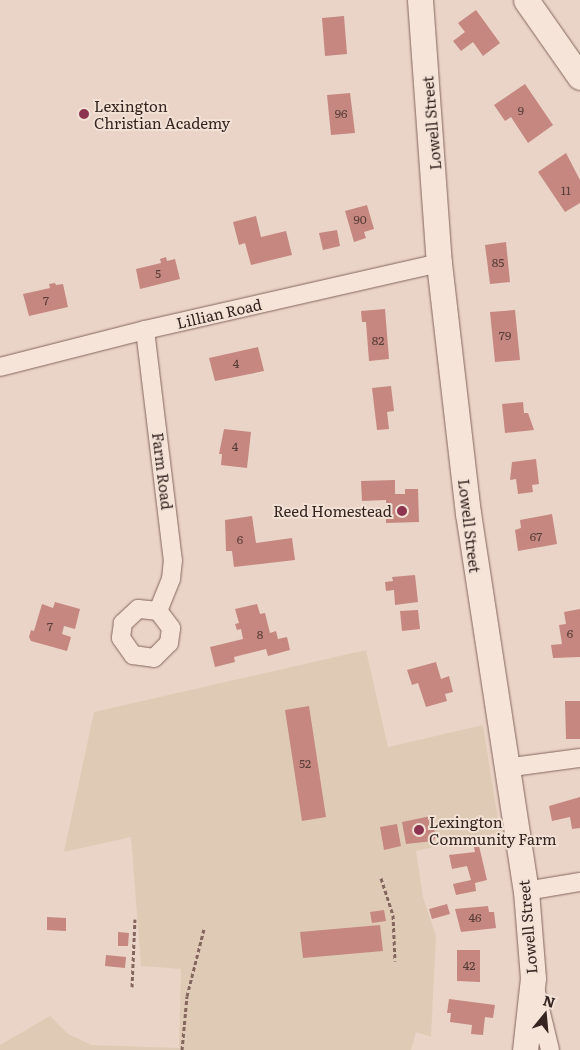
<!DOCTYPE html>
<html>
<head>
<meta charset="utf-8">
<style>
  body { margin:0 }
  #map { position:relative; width:580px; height:1050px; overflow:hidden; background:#ead4c7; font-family:Literata,serif }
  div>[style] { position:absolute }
  .farmland>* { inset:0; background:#dfcbb5 }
  .building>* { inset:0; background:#c58780 }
  .path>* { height:3px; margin-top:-1.5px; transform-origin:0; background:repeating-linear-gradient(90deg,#84665e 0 4px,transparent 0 6.5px) }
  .roads { filter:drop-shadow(0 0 1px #84665e) drop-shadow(0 0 1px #84665e) }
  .street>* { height:18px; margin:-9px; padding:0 9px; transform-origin:9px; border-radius:9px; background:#f6e4d9 }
  .secondary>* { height:25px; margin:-12.5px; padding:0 12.5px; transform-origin:12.5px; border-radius:12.5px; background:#f6e4d9 }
  .dots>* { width:14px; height:14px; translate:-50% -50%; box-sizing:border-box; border:2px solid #f2e1d5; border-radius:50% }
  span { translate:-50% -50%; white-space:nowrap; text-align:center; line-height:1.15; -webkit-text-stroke:4px #f2e1d5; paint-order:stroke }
  .number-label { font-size:12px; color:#593d38 }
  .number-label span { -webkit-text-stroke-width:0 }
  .poi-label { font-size:15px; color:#352420 }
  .left { translate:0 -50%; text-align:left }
  .right { translate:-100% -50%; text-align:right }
  .street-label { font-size:15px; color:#352420 }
  .north { position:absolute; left:520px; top:990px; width:50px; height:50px; -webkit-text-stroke:4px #f2e1d5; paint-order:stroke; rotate:17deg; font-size:14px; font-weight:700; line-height:20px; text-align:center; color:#352420 }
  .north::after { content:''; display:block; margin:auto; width:18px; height:22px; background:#352420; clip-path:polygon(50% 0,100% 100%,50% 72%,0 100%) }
</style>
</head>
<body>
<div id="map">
  <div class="farmland">
    <div style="clip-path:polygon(366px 650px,388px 747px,483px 725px,500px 832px,416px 851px,423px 897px,436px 936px,431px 1037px,416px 1032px,411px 1050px,0 1050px,0 1045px,50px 1016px,68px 1034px,92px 1045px,179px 1048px,181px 969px,141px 966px,131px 837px,64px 852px,94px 712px)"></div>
  </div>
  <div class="building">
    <div style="clip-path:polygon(476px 10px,500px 43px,483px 56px,473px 42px,461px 51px,453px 41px,465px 32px,458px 23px)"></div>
    <div style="clip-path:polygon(344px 16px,347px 54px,325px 56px,322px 18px)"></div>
    <div style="clip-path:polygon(525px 84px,553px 125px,528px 143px,511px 117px,505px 121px,494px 105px)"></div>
    <div style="clip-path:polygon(350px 93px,355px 133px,331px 135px,327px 95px)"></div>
    <div style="clip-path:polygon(566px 153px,580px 180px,580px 203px,565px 212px,538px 172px)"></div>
    <div style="clip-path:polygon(367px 205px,374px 229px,364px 232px,366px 238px,354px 242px,345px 211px)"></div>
    <div style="clip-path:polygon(256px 216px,261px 237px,286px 231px,292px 255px,251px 265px,245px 243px,239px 245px,233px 222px)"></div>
    <div style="clip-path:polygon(337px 230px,340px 246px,323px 250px,319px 233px)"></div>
    <div style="clip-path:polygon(506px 242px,510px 282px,490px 284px,485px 245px)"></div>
    <div style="clip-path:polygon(166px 257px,167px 261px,175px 259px,180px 279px,140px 289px,136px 269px,161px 263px,160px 259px)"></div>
    <div style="clip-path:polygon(55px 283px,56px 285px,63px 284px,68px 307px,29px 316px,23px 294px,50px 288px,49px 284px)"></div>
    <div style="clip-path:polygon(385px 309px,389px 359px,369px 361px,366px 322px,362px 322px,361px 311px)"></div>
    <div style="clip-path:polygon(515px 310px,520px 360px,495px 362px,490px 312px)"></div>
    <div style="clip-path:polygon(258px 347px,264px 371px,215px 381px,209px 358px)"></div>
    <div style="clip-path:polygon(391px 386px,394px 411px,387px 412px,389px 429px,377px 430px,372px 388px)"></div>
    <div style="clip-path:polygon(523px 402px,524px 413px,528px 413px,534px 430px,505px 433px,502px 404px)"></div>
    <div style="clip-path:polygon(224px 429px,251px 432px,247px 468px,221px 465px,222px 454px,219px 454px)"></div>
    <div style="clip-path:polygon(536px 459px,539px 484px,532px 485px,533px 492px,518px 494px,516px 479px,510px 480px,512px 462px)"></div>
    <div style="clip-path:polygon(395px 480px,395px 494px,405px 494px,405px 489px,418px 489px,419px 522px,386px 523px,386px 500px,362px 501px,361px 481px)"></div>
    <div style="clip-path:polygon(552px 514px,557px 544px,518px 551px,515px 530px,521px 528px,520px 520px)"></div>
    <div style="clip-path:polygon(252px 516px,256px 543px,292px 538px,295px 560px,234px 567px,232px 551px,226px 551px,225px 520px)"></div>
    <div style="clip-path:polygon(415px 575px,418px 602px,395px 605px,394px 590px,386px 591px,385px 582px,393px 581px,392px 577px)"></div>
    <div style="clip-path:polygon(55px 602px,80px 609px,75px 629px,64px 626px,62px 634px,71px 637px,67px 651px,31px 641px,29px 637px,31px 630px,34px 631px,42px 604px,53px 608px)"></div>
    <div style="clip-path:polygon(257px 604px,260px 614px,265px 613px,270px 633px,276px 631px,278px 639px,287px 637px,290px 650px,268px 656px,266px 649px,234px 657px,235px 662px,215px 667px,210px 647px,243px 639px,241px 629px,237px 630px,235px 624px,239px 623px,235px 609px)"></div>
    <div style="clip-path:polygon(580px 609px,580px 657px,553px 658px,551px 645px,562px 644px,559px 625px,566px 624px,564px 612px)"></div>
    <div style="clip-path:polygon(418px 610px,420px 629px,402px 631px,400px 611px)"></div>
    <div style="clip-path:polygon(436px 662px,441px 679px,449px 676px,453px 692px,445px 694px,447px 701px,426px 707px,418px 683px,412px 685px,407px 670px)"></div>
    <div style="clip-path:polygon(565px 701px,580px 701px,580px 739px,566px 739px)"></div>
    <div style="clip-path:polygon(309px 706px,326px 817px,302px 821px,285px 710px)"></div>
    <div style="clip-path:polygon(580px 797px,580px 828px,572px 829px,570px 817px,552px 821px,549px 806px)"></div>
    <div style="clip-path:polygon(431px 816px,436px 837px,433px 841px,406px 844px,402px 822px)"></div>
    <div style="clip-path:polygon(397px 824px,401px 846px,384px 850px,380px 827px)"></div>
    <div style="clip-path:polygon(479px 846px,487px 880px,475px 883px,476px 891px,456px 895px,453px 884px,471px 880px,467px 866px,452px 869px,449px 855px,475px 852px,474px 847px)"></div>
    <div style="clip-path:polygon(447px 904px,450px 914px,432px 919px,429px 909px)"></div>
    <div style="clip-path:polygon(488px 906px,489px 912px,494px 912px,496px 928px,461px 932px,455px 909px)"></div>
    <div style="clip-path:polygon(384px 910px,386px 921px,372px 923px,370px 912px)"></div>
    <div style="clip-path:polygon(47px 917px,66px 918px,66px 931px,47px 930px)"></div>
    <div style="clip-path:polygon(380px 925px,383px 951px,303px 958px,300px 932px)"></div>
    <div style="clip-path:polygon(118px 932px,129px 933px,128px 946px,118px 946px)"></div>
    <div style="clip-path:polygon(457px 950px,480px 950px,480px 982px,457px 981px)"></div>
    <div style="clip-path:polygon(106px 955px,126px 957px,125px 968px,105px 966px)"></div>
    <div style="clip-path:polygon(449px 999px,495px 1005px,493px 1018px,485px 1017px,483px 1035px,471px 1034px,472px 1025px,450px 1022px,451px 1013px,447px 1013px)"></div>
  </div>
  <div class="path">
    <div style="left:381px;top:878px;width:39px;rotate:72deg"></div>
    <div style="left:393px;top:915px;width:46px;rotate:87.5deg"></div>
    <div style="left:132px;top:987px;width:68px;rotate:-87.5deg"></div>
    <div style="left:182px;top:1050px;width:54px;rotate:-84.7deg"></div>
    <div style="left:187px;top:996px;width:69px;rotate:-75.8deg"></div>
  </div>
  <div class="roads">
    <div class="street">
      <div style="left:145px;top:330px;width:232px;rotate:83.1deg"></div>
      <div style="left:173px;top:560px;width:19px;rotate:96deg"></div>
      <div style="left:171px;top:579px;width:35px;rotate:112deg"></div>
      <div style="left:158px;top:611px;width:20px;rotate:-174deg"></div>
      <div style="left:138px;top:609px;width:21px;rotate:137deg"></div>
      <div style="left:123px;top:623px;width:15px;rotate:98deg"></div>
      <div style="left:121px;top:638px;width:21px;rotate:55deg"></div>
      <div style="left:133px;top:655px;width:21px;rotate:8deg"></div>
      <div style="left:154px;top:658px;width:21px;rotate:-45deg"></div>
      <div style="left:169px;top:643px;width:15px;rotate:-82deg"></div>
      <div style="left:171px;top:628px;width:21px;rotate:-127deg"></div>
      <div style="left:0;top:367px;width:150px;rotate:-14.3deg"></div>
      <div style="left:145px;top:330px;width:302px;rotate:-12.8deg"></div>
      <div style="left:505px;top:768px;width:76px;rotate:-7.6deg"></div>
      <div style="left:526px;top:891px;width:55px;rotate:-9.5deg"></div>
      <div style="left:536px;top:992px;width:60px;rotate:76.4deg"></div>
    </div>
    <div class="secondary">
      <div style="left:420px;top:0;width:264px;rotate:85.9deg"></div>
      <div style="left:439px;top:263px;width:252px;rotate:83.4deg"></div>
      <div style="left:468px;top:513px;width:382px;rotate:81.3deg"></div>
      <div style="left:526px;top:891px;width:87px;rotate:85.4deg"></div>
      <div style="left:533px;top:978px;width:72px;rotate:96.3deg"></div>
      <div style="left:526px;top:0;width:94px;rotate:55deg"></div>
    </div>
  </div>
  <div class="dots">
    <div style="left:84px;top:114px;background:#8d3450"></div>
    <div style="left:402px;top:511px;background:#8d3450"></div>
    <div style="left:419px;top:830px;background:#8d3450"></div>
  </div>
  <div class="number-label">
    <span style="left:521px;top:111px">9</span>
    <span style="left:341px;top:114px">96</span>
    <span style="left:566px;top:191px">11</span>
    <span style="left:360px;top:220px">90</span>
    <span style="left:498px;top:263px">85</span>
    <span style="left:158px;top:274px">5</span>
    <span style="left:46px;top:301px">7</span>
    <span style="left:505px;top:336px">79</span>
    <span style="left:378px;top:341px">82</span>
    <span style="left:236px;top:364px">4</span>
    <span style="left:235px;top:447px">4</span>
    <span style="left:536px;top:537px">67</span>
    <span style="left:240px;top:540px">6</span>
    <span style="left:50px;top:627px">7</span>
    <span style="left:570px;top:634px">6</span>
    <span style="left:260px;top:635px">8</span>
    <span style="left:305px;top:764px">52</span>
    <span style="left:475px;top:918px">46</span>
    <span style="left:469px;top:966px">42</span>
  </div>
  <div class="poi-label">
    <span class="left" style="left:94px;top:114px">Lexington<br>Christian Academy</span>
    <span class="right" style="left:392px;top:511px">Reed Homestead</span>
    <span class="left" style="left:429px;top:830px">Lexington<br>Community Farm</span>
  </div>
  <div class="street-label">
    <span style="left:431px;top:123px;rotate:-95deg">Lowell Street</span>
    <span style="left:219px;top:313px;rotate:-13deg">Lillian Road</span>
    <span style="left:163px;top:471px;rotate:83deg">Farm Road</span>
    <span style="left:470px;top:526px;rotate:83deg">Lowell Street</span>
    <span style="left:527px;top:927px;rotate:-95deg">Lowell Street</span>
  </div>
  <div class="north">N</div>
</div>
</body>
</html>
